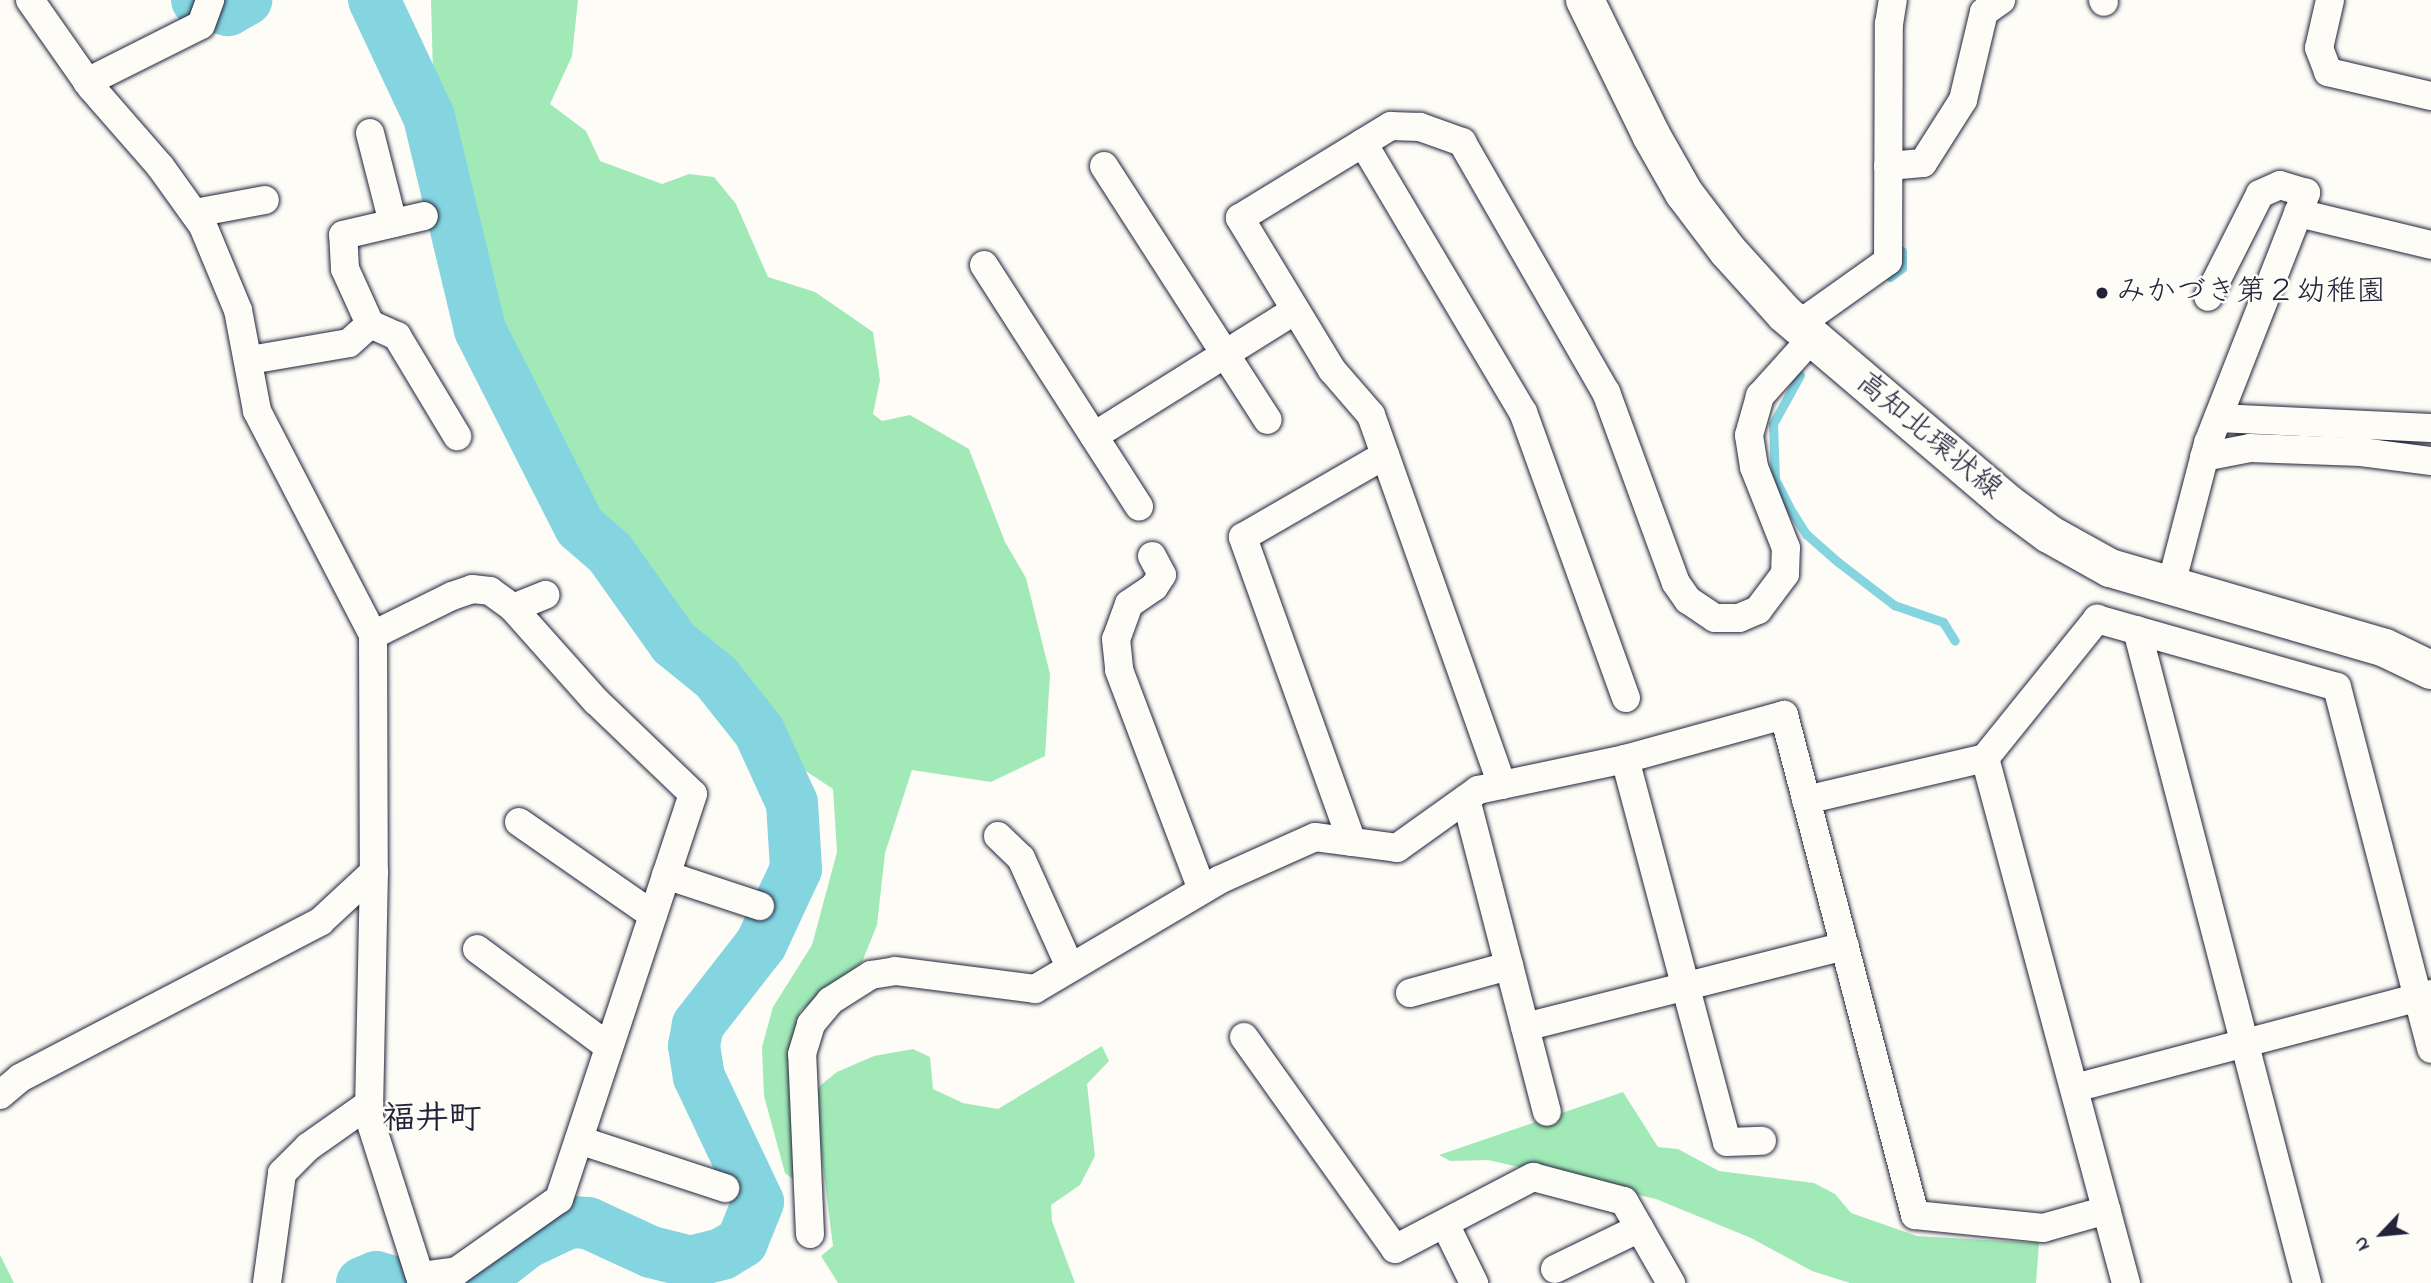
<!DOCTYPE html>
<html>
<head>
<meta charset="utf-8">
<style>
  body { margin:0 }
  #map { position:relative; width:2431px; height:1283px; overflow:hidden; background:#fdfcf7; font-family:"Indie Flower","Klee One",sans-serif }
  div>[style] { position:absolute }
  .green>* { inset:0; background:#a1eab8 }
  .stream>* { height:9px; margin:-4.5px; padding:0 4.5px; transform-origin:4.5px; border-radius:4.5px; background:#85d5e1 }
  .river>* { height:52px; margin:-26px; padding:0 26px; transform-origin:26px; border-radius:26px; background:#85d5e1 }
  .roads { filter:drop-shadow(0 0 2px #22223b) drop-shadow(0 0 2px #22223b) }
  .minor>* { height:28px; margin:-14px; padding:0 14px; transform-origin:14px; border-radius:14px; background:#fdfcf7 }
  .primary>* { height:38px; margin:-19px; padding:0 19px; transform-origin:19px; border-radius:19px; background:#fdfcf7 }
  .dots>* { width:19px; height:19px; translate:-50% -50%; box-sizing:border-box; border:4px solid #fdfcf7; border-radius:50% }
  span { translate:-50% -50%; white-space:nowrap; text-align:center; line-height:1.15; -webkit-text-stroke:5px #fdfcf7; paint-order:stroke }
  .poi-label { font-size:30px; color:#22223b }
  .left { translate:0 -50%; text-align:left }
  .street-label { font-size:30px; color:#22223b }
  .quarter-label { font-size:33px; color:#22223b; font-weight:700 }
  .north { position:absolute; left:2347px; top:1199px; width:70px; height:70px; -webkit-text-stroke:5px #fdfcf7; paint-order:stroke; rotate:244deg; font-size:19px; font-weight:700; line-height:28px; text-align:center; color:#22223b }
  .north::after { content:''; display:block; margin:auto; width:24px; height:32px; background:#22223b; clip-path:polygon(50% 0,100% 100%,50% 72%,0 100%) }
</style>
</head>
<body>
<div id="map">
  <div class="green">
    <div style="clip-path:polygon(431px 0,578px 0,572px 56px,550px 104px,586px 131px,600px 161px,662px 184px,689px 174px,714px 177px,736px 204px,768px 277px,815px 292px,873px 332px,880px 380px,873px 414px,882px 421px,910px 415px,969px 449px,1005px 542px,1026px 578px,1050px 674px,1045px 756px,991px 782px,912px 770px,885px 853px,877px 925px,862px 962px,800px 1011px,789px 1054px,801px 1185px,785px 1173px,764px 1096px,762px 1047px,773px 1007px,812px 945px,837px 852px,833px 789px,786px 758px,728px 657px,671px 624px,595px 524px,529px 416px,485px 327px,434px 111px)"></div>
    <div style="clip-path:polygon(1102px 1046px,1109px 1061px,1087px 1084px,1095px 1156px,1080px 1185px,1051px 1205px,1052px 1221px,1075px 1283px,838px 1283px,821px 1256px,833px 1246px,814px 1095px,822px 1084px,837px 1072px,874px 1056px,913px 1049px,930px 1057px,933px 1089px,963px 1103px,998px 1109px)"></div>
    <div style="clip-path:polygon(1623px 1092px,1658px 1147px,1678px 1149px,1719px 1171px,1814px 1183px,1835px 1194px,1851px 1213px,1917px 1236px,2039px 1243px,2036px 1283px,1850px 1283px,1812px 1271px,1751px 1238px,1656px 1199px,1488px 1160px,1450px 1161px,1439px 1155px)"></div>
    <div style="clip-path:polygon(0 1255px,14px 1283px,0 1283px)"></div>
  </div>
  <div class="stream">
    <div style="left:1890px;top:277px;width:15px;rotate:-37deg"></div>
    <div style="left:1902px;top:268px;width:17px;rotate:-90deg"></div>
    <div style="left:1800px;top:375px;width:56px;rotate:118.9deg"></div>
    <div style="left:1773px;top:424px;width:55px;rotate:87.9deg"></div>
    <div style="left:1775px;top:479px;width:31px;rotate:63deg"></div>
    <div style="left:1789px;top:507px;width:32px;rotate:58deg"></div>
    <div style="left:1806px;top:534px;width:43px;rotate:41.2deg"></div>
    <div style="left:1838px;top:562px;width:71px;rotate:37.5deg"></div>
    <div style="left:1894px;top:605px;width:52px;rotate:19.1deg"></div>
    <div style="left:1943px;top:622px;width:22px;rotate:58deg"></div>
  </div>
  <div class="river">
    <div style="left:197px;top:0;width:33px;rotate:18deg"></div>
    <div style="left:228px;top:10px;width:21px;rotate:-29deg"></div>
    <div style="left:374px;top:0;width:129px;rotate:64.8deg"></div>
    <div style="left:429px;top:117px;width:219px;rotate:76.5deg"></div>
    <div style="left:480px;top:330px;width:221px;rotate:63.1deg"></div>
    <div style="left:580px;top:527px;width:40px;rotate:41deg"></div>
    <div style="left:610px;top:553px;width:110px;rotate:54.6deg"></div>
    <div style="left:674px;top:643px;width:54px;rotate:39deg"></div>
    <div style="left:716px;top:677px;width:69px;rotate:51.5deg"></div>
    <div style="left:759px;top:731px;width:79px;rotate:65.4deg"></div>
    <div style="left:792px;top:803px;width:66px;rotate:86.5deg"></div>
    <div style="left:796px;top:869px;width:83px;rotate:115deg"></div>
    <div style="left:761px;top:944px;width:103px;rotate:127.9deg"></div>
    <div style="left:698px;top:1025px;width:21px;rotate:101deg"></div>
    <div style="left:694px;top:1046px;width:31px;rotate:81deg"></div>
    <div style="left:699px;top:1077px;width:138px;rotate:64.7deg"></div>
    <div style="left:758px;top:1202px;width:43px;rotate:111.8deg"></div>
    <div style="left:742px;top:1242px;width:23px;rotate:149deg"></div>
    <div style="left:722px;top:1254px;width:32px;rotate:166deg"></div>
    <div style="left:691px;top:1262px;width:41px;rotate:-166deg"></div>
    <div style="left:651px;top:1252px;width:69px;rotate:-155.3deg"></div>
    <div style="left:588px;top:1223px;width:18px;rotate:-177deg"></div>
    <div style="left:570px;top:1222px;width:49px;rotate:154.5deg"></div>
    <div style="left:526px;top:1243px;width:65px;rotate:141.9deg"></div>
    <div style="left:362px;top:1283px;width:15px;rotate:-23deg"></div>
    <div style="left:376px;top:1277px;width:22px;rotate:16deg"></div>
  </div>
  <div class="roads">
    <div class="minor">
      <div style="left:30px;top:0;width:106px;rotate:55deg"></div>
      <div style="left:91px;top:87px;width:105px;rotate:48.9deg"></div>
      <div style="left:160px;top:166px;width:74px;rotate:54.4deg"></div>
      <div style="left:203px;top:226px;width:91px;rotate:67.4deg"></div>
      <div style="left:238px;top:310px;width:103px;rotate:79.3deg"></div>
      <div style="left:257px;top:411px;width:252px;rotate:62.6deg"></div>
      <div style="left:373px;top:635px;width:237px;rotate:89.8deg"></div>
      <div style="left:374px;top:872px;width:245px;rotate:91.2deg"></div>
      <div style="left:369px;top:1117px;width:174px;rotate:72.3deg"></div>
      <div style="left:2103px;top:0;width:2px;rotate:63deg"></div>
      <div style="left:2330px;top:0;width:49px;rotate:102.9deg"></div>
      <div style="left:2319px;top:48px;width:26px;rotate:69deg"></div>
      <div style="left:2328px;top:72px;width:106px;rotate:13.1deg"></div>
      <div style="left:87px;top:82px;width:127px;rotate:-26.6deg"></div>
      <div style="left:201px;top:25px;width:27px;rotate:-70deg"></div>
      <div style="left:370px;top:133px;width:93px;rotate:75.7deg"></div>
      <div style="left:1363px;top:143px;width:313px;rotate:59.3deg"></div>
      <div style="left:1523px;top:412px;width:304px;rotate:70.2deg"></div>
      <div style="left:1104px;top:166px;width:302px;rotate:57.2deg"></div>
      <div style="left:1888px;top:166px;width:35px;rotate:-5deg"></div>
      <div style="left:1923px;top:163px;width:75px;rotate:-57.6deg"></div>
      <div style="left:1963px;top:100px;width:90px;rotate:-76.6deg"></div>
      <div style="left:1984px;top:12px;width:21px;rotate:-35deg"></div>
      <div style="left:195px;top:213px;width:71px;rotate:-10.5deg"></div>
      <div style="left:2298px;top:213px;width:137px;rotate:13.5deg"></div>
      <div style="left:984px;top:265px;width:287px;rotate:57.3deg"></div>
      <div style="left:370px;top:324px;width:30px;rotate:24deg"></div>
      <div style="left:397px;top:336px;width:117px;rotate:59deg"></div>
      <div style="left:1798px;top:325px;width:110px;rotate:-35.4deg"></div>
      <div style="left:1888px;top:261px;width:237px;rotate:-89.8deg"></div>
      <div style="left:1889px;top:24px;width:24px;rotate:-81deg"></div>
      <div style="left:250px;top:360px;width:100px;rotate:-9.7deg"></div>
      <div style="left:349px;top:343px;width:28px;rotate:-42deg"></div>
      <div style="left:370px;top:324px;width:60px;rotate:-114.4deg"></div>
      <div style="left:345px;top:269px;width:34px;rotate:-93deg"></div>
      <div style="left:343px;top:235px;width:83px;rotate:-13.2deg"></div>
      <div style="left:2218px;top:418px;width:213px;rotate:2.7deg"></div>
      <div style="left:1094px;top:436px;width:236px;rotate:-32deg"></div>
      <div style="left:2204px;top:457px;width:47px;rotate:-11.1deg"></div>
      <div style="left:2250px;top:448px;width:111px;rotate:2.1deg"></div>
      <div style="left:2361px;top:452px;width:71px;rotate:7.3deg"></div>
      <div style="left:1152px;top:556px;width:21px;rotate:62deg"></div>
      <div style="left:1162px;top:575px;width:14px;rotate:124deg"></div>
      <div style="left:1154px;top:587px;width:30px;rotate:146deg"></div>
      <div style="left:1129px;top:604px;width:37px;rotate:110deg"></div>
      <div style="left:1116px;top:639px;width:31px;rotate:84deg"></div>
      <div style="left:1119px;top:670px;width:235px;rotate:69.3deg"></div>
      <div style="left:2170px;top:589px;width:151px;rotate:-75.4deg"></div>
      <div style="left:2208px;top:443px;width:269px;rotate:-68.6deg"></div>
      <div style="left:2306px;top:193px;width:27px;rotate:-163deg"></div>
      <div style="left:2280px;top:185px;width:22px;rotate:156deg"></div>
      <div style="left:2260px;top:194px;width:115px;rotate:116.8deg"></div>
      <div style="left:513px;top:608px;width:35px;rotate:-22deg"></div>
      <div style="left:2137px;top:630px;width:675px;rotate:75.41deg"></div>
      <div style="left:373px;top:635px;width:88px;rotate:-26.3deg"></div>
      <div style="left:452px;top:596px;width:21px;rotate:-19deg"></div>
      <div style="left:472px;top:589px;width:18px;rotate:6deg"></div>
      <div style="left:490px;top:591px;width:29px;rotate:36deg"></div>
      <div style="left:513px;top:608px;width:125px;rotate:48.3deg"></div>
      <div style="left:596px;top:701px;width:134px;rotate:43.8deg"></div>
      <div style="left:693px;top:794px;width:427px;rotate:108.3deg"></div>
      <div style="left:559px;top:1199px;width:125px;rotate:144.8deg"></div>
      <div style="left:457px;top:1271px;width:37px;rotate:172deg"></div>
      <div style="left:1985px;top:758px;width:544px;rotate:74.97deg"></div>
      <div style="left:1625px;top:759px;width:396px;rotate:75.1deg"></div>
      <div style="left:1727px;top:1142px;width:35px;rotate:-2deg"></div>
      <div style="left:1502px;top:785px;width:393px;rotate:-109.5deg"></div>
      <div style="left:1371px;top:415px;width:60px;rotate:-130.9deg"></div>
      <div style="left:1332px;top:370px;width:178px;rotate:-121.2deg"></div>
      <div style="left:1240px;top:218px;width:177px;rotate:-31.4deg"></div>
      <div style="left:1391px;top:126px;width:29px;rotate:2deg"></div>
      <div style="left:1420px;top:127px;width:45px;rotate:19.7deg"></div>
      <div style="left:1462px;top:142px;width:289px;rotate:60.1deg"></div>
      <div style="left:1606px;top:392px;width:203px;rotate:69.9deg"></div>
      <div style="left:1676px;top:583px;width:21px;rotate:55deg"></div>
      <div style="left:1688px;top:600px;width:32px;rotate:34deg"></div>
      <div style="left:1715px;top:618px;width:24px"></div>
      <div style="left:1739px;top:618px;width:21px;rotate:-23deg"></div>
      <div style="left:1758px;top:610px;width:45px;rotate:-53.1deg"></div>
      <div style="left:1785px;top:574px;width:26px;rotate:-88deg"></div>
      <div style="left:1786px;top:548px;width:87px;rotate:-111.6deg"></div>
      <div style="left:1754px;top:467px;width:32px;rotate:-99deg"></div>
      <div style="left:1749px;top:435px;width:41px;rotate:-74.2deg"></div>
      <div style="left:1760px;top:396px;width:78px;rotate:-48.1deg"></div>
      <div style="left:1466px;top:799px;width:323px;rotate:75.5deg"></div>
      <div style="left:1806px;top:800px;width:184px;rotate:-13.2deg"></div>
      <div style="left:1985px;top:758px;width:179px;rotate:-51.1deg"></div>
      <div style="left:2097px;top:619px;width:249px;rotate:15.8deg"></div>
      <div style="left:2337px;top:687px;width:374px;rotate:75.4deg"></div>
      <div style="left:519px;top:822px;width:163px;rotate:34.8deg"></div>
      <div style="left:998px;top:836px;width:32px;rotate:44deg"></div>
      <div style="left:1021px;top:858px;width:120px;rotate:65.8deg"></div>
      <div style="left:1352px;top:842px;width:324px;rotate:-109.7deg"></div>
      <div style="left:1243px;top:537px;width:164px;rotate:-30deg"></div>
      <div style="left:666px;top:875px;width:99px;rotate:18.3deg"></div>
      <div style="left:477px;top:949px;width:164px;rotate:36.6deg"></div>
      <div style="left:1410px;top:993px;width:103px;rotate:-15.3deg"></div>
      <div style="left:1525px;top:1027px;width:330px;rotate:-14.2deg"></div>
      <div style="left:1244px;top:1037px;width:260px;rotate:54.5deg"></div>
      <div style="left:1395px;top:1249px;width:156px;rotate:-27.6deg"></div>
      <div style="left:1533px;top:1177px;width:94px;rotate:14.8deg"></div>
      <div style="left:1624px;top:1201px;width:95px;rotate:60.2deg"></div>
      <div style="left:2075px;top:1088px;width:368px;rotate:-14.8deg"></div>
      <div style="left:0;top:1095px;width:26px;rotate:-40deg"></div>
      <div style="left:20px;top:1078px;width:339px;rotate:-27.5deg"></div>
      <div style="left:321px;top:921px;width:72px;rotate:-42.8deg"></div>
      <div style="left:579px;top:1140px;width:154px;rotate:18.2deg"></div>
      <div style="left:1445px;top:1224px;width:66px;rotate:63.8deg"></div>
      <div style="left:810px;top:1234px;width:180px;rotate:-92.5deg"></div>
      <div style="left:802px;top:1054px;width:31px;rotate:-73deg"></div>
      <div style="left:811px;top:1024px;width:30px;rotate:-50deg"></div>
      <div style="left:830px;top:1001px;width:49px;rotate:-32.4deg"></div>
      <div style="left:871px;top:975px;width:24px;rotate:-9deg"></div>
      <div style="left:895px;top:971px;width:141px;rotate:7.3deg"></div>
      <div style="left:1035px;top:989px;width:214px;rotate:-30.6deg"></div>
      <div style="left:1219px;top:880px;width:105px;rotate:-24.1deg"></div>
      <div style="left:1315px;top:837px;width:83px;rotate:7.6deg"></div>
      <div style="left:1397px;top:848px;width:100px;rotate:-35.6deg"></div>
      <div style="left:1478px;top:790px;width:150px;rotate:-11.9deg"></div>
      <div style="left:1625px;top:759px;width:165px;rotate:-15.5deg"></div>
      <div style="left:1784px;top:715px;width:517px;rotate:75.32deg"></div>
      <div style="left:1915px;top:1215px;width:129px;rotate:5.8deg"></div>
      <div style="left:2043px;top:1228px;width:66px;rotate:-15.7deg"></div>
      <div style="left:1555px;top:1269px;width:94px;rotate:-25.8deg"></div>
      <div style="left:267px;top:1283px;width:111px;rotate:-82.2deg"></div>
      <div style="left:282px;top:1173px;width:37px;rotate:-45deg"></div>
      <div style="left:308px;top:1147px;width:75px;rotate:-35.2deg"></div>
    </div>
    <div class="primary">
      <div style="left:1585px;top:0;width:150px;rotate:63.9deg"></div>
      <div style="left:1651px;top:135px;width:67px;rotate:60.4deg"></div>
      <div style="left:1684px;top:193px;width:73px;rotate:52.8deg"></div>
      <div style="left:1728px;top:251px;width:85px;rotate:47.9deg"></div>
      <div style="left:1785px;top:314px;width:292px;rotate:40.4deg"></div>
      <div style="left:2007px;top:503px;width:52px;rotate:36.4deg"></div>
      <div style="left:2049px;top:534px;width:70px;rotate:29.1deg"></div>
      <div style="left:2110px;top:568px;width:286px;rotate:16.2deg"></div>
      <div style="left:2385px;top:648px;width:51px;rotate:25.6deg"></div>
    </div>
  </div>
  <div class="dots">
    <div style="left:2102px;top:293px;background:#22223b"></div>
  </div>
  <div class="poi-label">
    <span class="left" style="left:2116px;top:293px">みかづき第２幼稚園</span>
  </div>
  <div class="street-label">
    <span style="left:1928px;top:437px;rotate:40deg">高知北環状線</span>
  </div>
  <div class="quarter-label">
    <span style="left:432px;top:1121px">福井町</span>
  </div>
  <div class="north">N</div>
</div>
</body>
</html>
